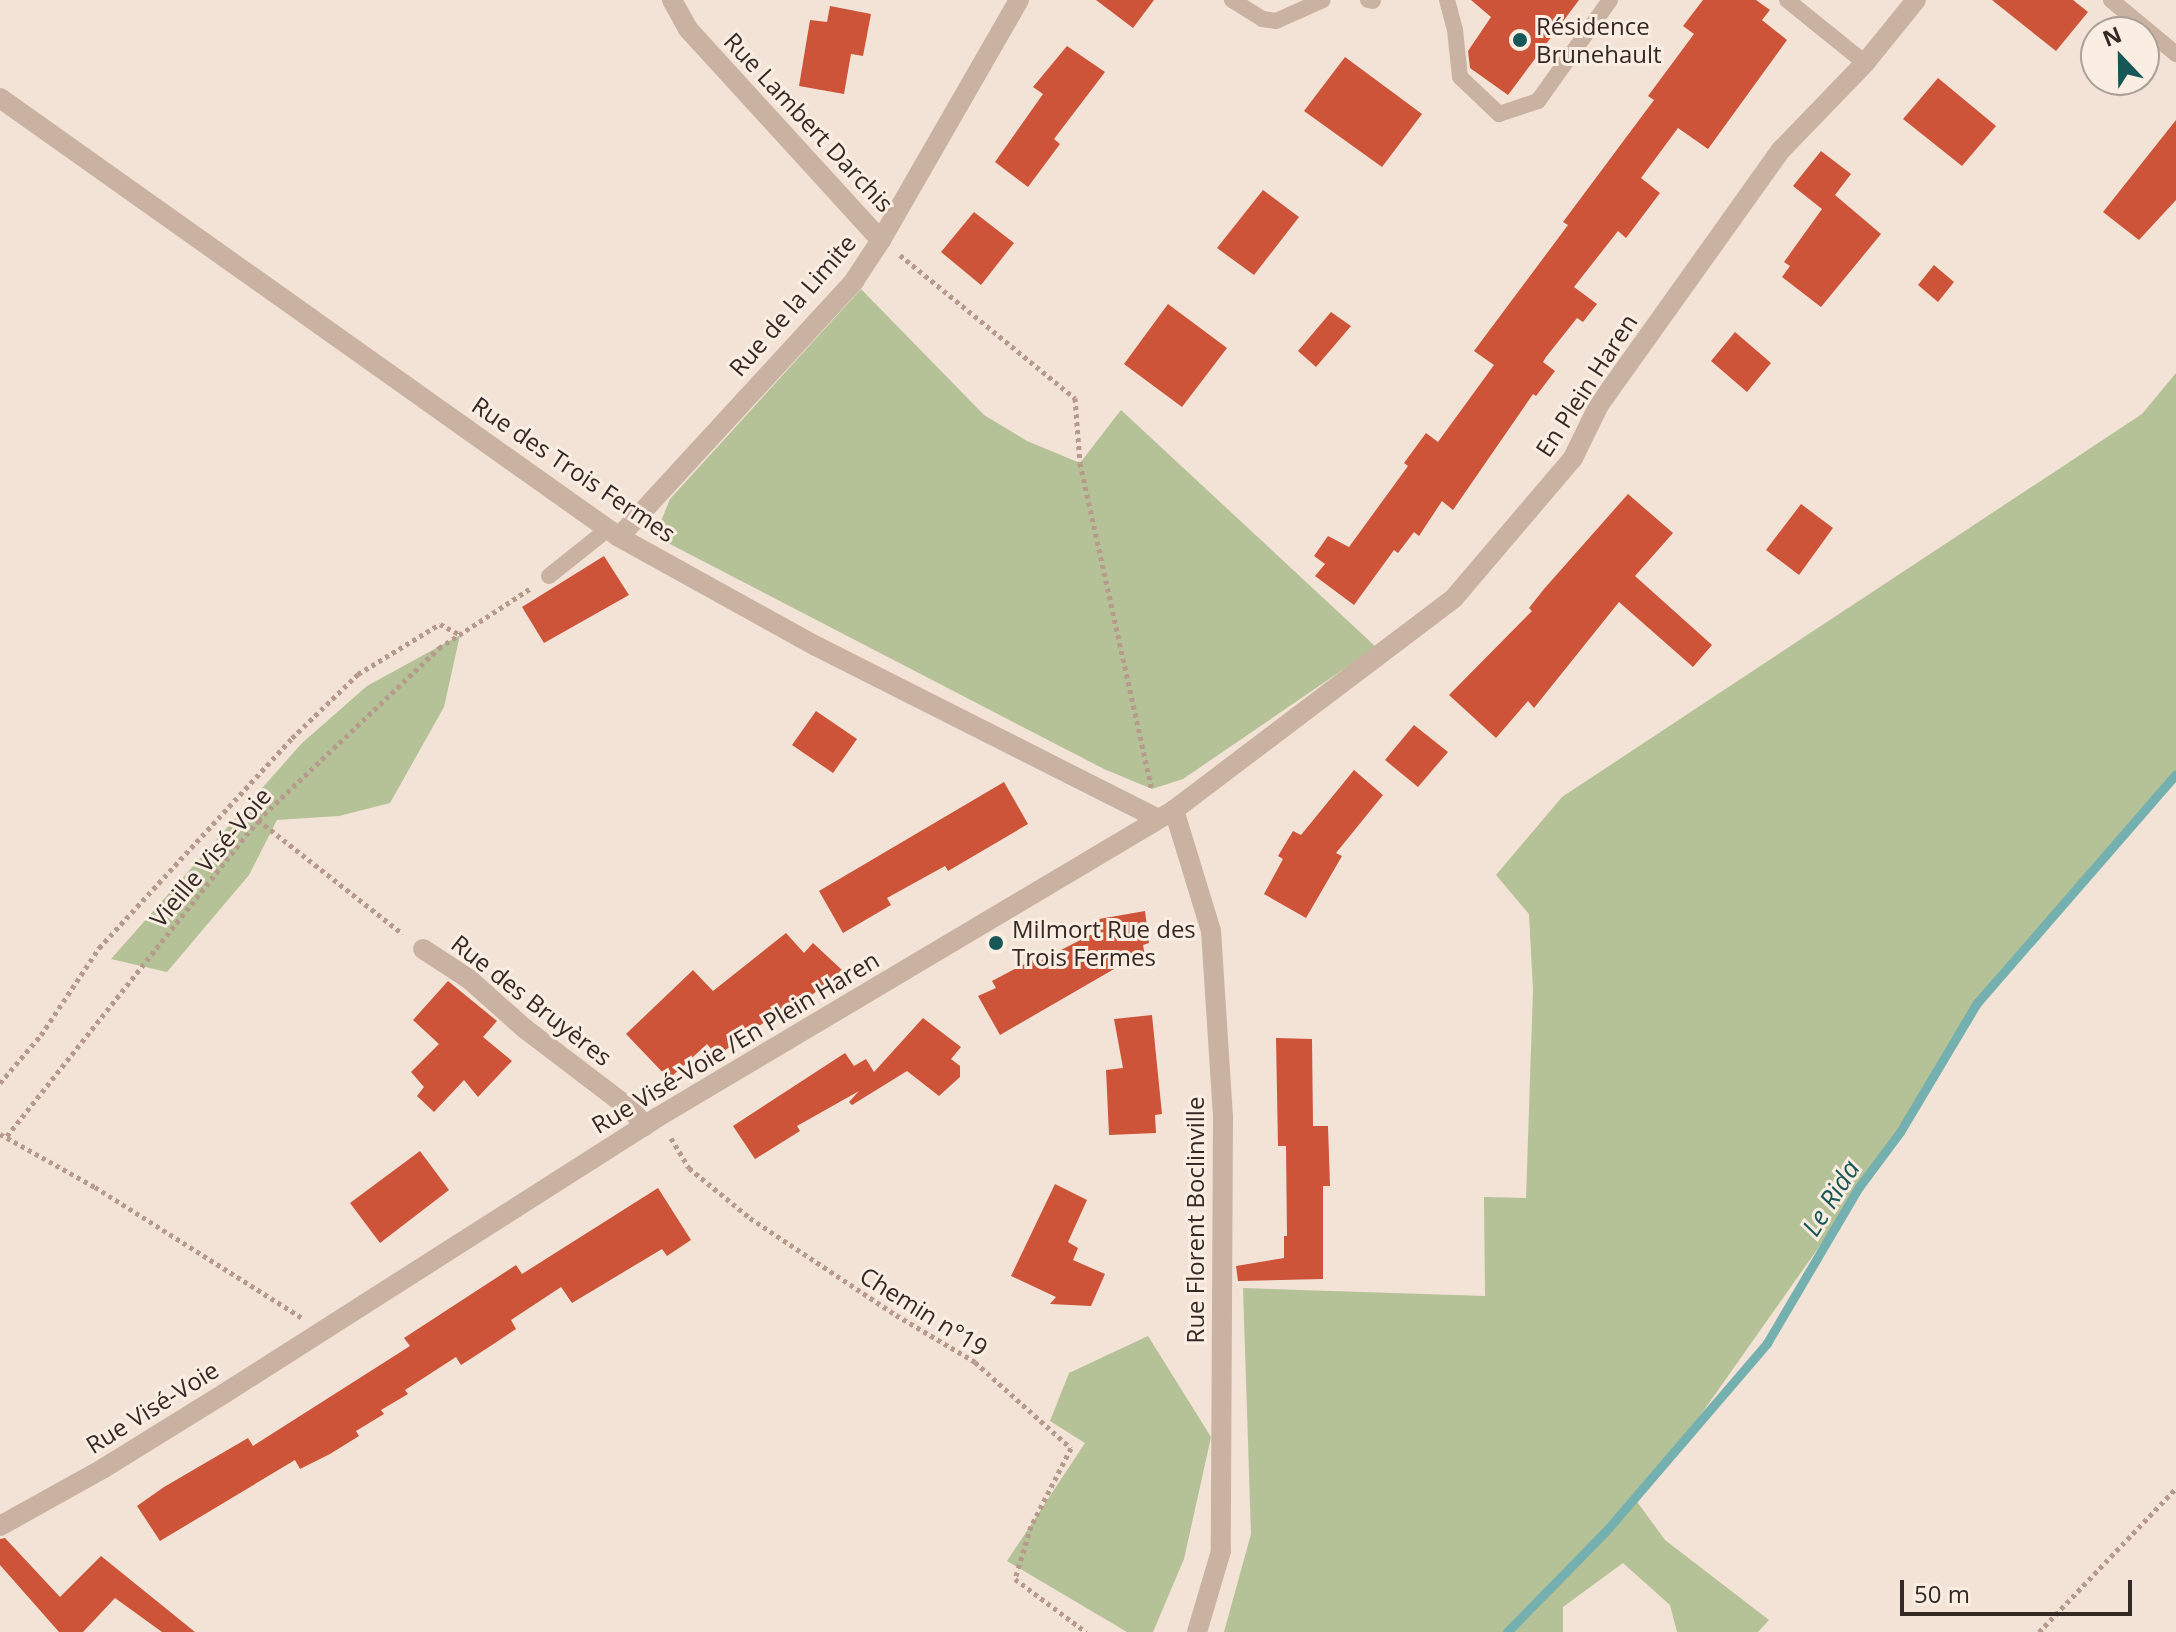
<!DOCTYPE html>
<html>
<head>
<meta charset="utf-8">
<style>
  body { margin:0 }
  #map { position:relative; width:2176px; height:1632px; overflow:hidden; background:#f2e3d6; font-family:"Open Sans",sans-serif }
  div>[style] { position:absolute }
  .green>* { inset:0; background:#b5c196 }
  .stream>* { height:9px; margin:-4.5px; padding:0 4.5px; transform-origin:4.5px; border-radius:4.5px; background:#74b0af }
  .building>* { inset:0; background:#cd5439 }
  .path>* { height:5px; margin-top:-2.5px; transform-origin:0; background:repeating-linear-gradient(90deg,#b69b8c 0 4px,transparent 0 8px) }
  .service>* { height:16px; margin:-8px; padding:0 8px; transform-origin:8px; border-radius:8px; background:#cab2a2 }
  .minor>* { height:20px; margin:-10px; padding:0 10px; transform-origin:10px; border-radius:10px; background:#cab2a2 }
  .tertiary>* { height:20px; margin:-10px; padding:0 10px; transform-origin:10px; border-radius:10px; background:#cab2a2 }
  .dots>* { width:22px; height:22px; translate:-50% -50%; box-sizing:border-box; border:4px solid #faede2; border-radius:50% }
  span { translate:-50% -50%; white-space:nowrap; text-align:center; line-height:1.15; -webkit-text-stroke:6px #faede2; paint-order:stroke }
  .poi-label { font-size:24px; color:#342925 }
  .left { translate:0 -50%; text-align:left }
  .street-label { font-size:24px; color:#342925 }
  .water-label { font-size:26px; color:#185757; font-style:italic }
  .north { position:absolute; left:2080px; top:16px; width:80px; height:80px; box-sizing:border-box; background:#faede2; border:2px solid #ab9f96; border-radius:50%; rotate:338deg; font-size:22px; font-weight:700; line-height:32px; text-align:center; color:#342925 }
  .north::after { content:''; display:block; margin:auto; width:28px; height:36px; background:#185757; clip-path:polygon(50% 0,100% 100%,50% 72%,0 100%) }
  .scale { position:absolute; left:1900px; top:1580px; width:232px; height:36px; box-sizing:border-box; border:4px solid #342925; border-top:0; padding-left:10px; font-size:24px; line-height:28px; white-space:nowrap; color:#342925; -webkit-text-stroke:6px #faede2; paint-order:stroke }
</style>
</head>
<body>
<div id="map">
  <div class="green">
    <div style="clip-path:polygon(861px 289px,984px 415px,1027px 441px,1080px 463px,1121px 410px,1376px 647px,1183px 779px,1152px 789px,1104px 769px,666px 542px,659px 526px,670px 499px)"></div>
    <div style="clip-path:polygon(2176px 373px,2176px 774px,1977px 1003px,1900px 1132px,1666px 1464px,1635px 1499px,1665px 1540px,1769px 1620px,1758px 1632px,1677px 1632px,1670px 1605px,1623px 1563px,1563px 1607px,1563px 1632px,1224px 1632px,1251px 1534px,1243px 1288px,1485px 1296px,1484px 1197px,1526px 1198px,1533px 990px,1529px 914px,1496px 875px,1562px 797px,2142px 414px)"></div>
    <div style="clip-path:polygon(460px 635px,444px 707px,390px 803px,339px 816px,277px 820px,249px 875px,167px 972px,111px 959px,302px 743px,367px 686px)"></div>
    <div style="clip-path:polygon(1148px 1336px,1211px 1437px,1184px 1559px,1153px 1632px,1127px 1632px,1007px 1561px,1085px 1443px,1050px 1421px,1069px 1373px)"></div>
  </div>
  <div class="stream">
    <div style="left:1507px;top:1632px;width:141px;rotate:-45.6deg"></div>
    <div style="left:1606px;top:1531px;width:248px;rotate:-49.4deg"></div>
    <div style="left:1767px;top:1343px;width:181px;rotate:-59.5deg"></div>
    <div style="left:1859px;top:1187px;width:69px;rotate:-53.3deg"></div>
    <div style="left:1900px;top:1132px;width:150px;rotate:-59.2deg"></div>
    <div style="left:1977px;top:1003px;width:303px;rotate:-49deg"></div>
  </div>
  <div class="building">
    <div style="clip-path:polygon(1096px 0,1154px 0,1133px 28px)"></div>
    <div style="clip-path:polygon(1471px 0,1579px 0,1508px 95px,1470px 68px,1468px 51px,1491px 17px)"></div>
    <div style="clip-path:polygon(1703px 0,1756px 0,1770px 10px,1762px 20px,1787px 40px,1708px 149px,1678px 128px,1641px 178px,1660px 193px,1626px 238px,1618px 231px,1574px 287px,1597px 304px,1583px 322px,1577px 318px,1546px 357px,1543px 362px,1555px 371px,1536px 396px,1533px 394px,1453px 510px,1442px 501px,1419px 536px,1414px 532px,1398px 553px,1394px 550px,1354px 605px,1315px 576px,1325px 564px,1314px 556px,1328px 536px,1349px 547px,1408px 466px,1404px 463px,1426px 433px,1438px 442px,1494px 365px,1474px 351px,1568px 225px,1563px 222px,1654px 100px,1648px 96px,1694px 34px,1683px 26px)"></div>
    <div style="clip-path:polygon(1992px 0,2073px 0,2088px 12px,2056px 51px)"></div>
    <div style="clip-path:polygon(830px 6px,871px 14px,863px 56px,851px 54px,844px 94px,799px 86px,810px 20px,827px 22px)"></div>
    <div style="clip-path:polygon(1067px 46px,1105px 72px,1054px 139px,1060px 144px,1028px 187px,995px 162px,1043px 94px,1033px 87px)"></div>
    <div style="clip-path:polygon(1345px 57px,1422px 114px,1382px 167px,1304px 111px)"></div>
    <div style="clip-path:polygon(1938px 78px,1996px 126px,1962px 166px,1903px 119px)"></div>
    <div style="clip-path:polygon(2176px 120px,2176px 200px,2139px 240px,2103px 212px)"></div>
    <div style="clip-path:polygon(1821px 151px,1851px 174px,1835px 195px,1881px 234px,1821px 307px,1782px 277px,1790px 266px,1784px 262px,1822px 209px,1793px 186px)"></div>
    <div style="clip-path:polygon(1263px 190px,1299px 217px,1254px 275px,1217px 248px)"></div>
    <div style="clip-path:polygon(974px 212px,1014px 243px,981px 285px,941px 252px)"></div>
    <div style="clip-path:polygon(1934px 265px,1954px 282px,1938px 302px,1918px 285px)"></div>
    <div style="clip-path:polygon(1168px 304px,1227px 348px,1182px 407px,1124px 364px)"></div>
    <div style="clip-path:polygon(1331px 312px,1351px 326px,1316px 367px,1298px 351px)"></div>
    <div style="clip-path:polygon(1735px 332px,1771px 363px,1747px 392px,1711px 361px)"></div>
    <div style="clip-path:polygon(1628px 494px,1673px 533px,1635px 576px,1712px 645px,1693px 667px,1619px 602px,1534px 708px,1528px 701px,1496px 738px,1449px 695px,1532px 611px,1529px 608px,1544px 589px)"></div>
    <div style="clip-path:polygon(1801px 504px,1833px 528px,1799px 575px,1766px 550px)"></div>
    <div style="clip-path:polygon(604px 556px,629px 595px,544px 643px,522px 607px)"></div>
    <div style="clip-path:polygon(816px 711px,857px 739px,833px 773px,792px 745px)"></div>
    <div style="clip-path:polygon(1414px 725px,1448px 752px,1418px 787px,1385px 760px)"></div>
    <div style="clip-path:polygon(1354px 770px,1383px 795px,1336px 853px,1342px 856px,1306px 918px,1264px 894px,1283px 859px,1278px 856px,1293px 831px,1301px 835px)"></div>
    <div style="clip-path:polygon(1004px 782px,1028px 824px,948px 871px,945px 866px,887px 898px,891px 905px,843px 933px,819px 891px)"></div>
    <div style="clip-path:polygon(1145px 911px,1149px 943px,1143px 945px,1146px 963px,1121px 965px,1000px 1035px,978px 996px,996px 988px,992px 981px,1032px 960px,1034px 964px,1090px 935px,1101px 934px,1099px 919px)"></div>
    <div style="clip-path:polygon(786px 933px,804px 953px,813px 943px,842px 970px,801px 1004px,797px 999px,717px 1056px,707px 1044px,669px 1079px,626px 1034px,693px 970px,713px 991px)"></div>
    <div style="clip-path:polygon(448px 981px,497px 1021px,483px 1037px,512px 1061px,478px 1097px,464px 1080px,434px 1112px,417px 1096px,424px 1087px,411px 1072px,439px 1044px,413px 1020px)"></div>
    <div style="clip-path:polygon(1152px 1015px,1162px 1114px,1155px 1115px,1156px 1133px,1109px 1135px,1106px 1070px,1123px 1068px,1114px 1019px)"></div>
    <div style="clip-path:polygon(923px 1018px,961px 1047px,951px 1059px,960px 1066px,960px 1077px,939px 1096px,907px 1071px,852px 1105px,849px 1102px,859px 1091px,797px 1126px,800px 1131px,755px 1159px,733px 1126px,845px 1053px,854px 1066px,866px 1059px,874px 1072px)"></div>
    <div style="clip-path:polygon(1276px 1038px,1312px 1039px,1313px 1126px,1328px 1126px,1330px 1186px,1323px 1186px,1323px 1279px,1238px 1281px,1236px 1266px,1284px 1258px,1284px 1236px,1287px 1236px,1286px 1146px,1278px 1146px)"></div>
    <div style="clip-path:polygon(420px 1151px,449px 1190px,380px 1243px,350px 1203px)"></div>
    <div style="clip-path:polygon(1055px 1184px,1087px 1200px,1068px 1242px,1078px 1248px,1073px 1260px,1105px 1274px,1091px 1306px,1050px 1304px,1056px 1297px,1011px 1276px)"></div>
    <div style="clip-path:polygon(658px 1188px,691px 1240px,667px 1256px,662px 1249px,572px 1303px,561px 1287px,511px 1320px,516px 1329px,489px 1347px,461px 1365px,456px 1357px,405px 1390px,408px 1394px,381px 1410px,384px 1414px,356px 1431px,359px 1436px,330px 1454px,300px 1469px,295px 1460px,160px 1541px,137px 1506px,164px 1487px,248px 1438px,253px 1446px,410px 1346px,404px 1338px,516px 1265px,522px 1274px)"></div>
    <div style="clip-path:polygon(5px 1538px,60px 1597px,101px 1556px,195px 1632px,162px 1632px,115px 1598px,83px 1632px,59px 1632px,0 1565px,0 1539px)"></div>
  </div>
  <div class="path">
    <div style="left:900px;top:255px;width:226px;rotate:39.3deg"></div>
    <div style="left:1075px;top:398px;width:65px;rotate:85.6deg"></div>
    <div style="left:1080px;top:463px;width:332px;rotate:77.6deg"></div>
    <div style="left:258px;top:820px;width:184px;rotate:38.2deg"></div>
    <div style="left:0;top:1083px;width:63px;rotate:-49.5deg"></div>
    <div style="left:41px;top:1035px;width:105px;rotate:-56.3deg"></div>
    <div style="left:99px;top:948px;width:285px;rotate:-47.4deg"></div>
    <div style="left:292px;top:738px;width:92px;rotate:-44.1deg"></div>
    <div style="left:358px;top:674px;width:96px;rotate:-31.4deg"></div>
    <div style="left:440px;top:624px;width:21px;rotate:28deg"></div>
    <div style="left:0;top:1134px;width:109px;rotate:29.2deg"></div>
    <div style="left:95px;top:1187px;width:244px;rotate:32.3deg"></div>
    <div style="left:7px;top:1136px;width:404px;rotate:-51.5deg"></div>
    <div style="left:258px;top:820px;width:250px;rotate:-43.5deg"></div>
    <div style="left:439px;top:648px;width:110px;rotate:-33.1deg"></div>
    <div style="left:671px;top:1138px;width:35px;rotate:59deg"></div>
    <div style="left:689px;top:1168px;width:79px;rotate:39.3deg"></div>
    <div style="left:750px;top:1218px;width:175px;rotate:33.6deg"></div>
    <div style="left:896px;top:1315px;width:92px;rotate:30.7deg"></div>
    <div style="left:975px;top:1362px;width:129px;rotate:41.9deg"></div>
    <div style="left:1071px;top:1448px;width:88px;rotate:117.1deg"></div>
    <div style="left:1031px;top:1526px;width:55px;rotate:106.8deg"></div>
    <div style="left:1015px;top:1579px;width:89px;rotate:36.7deg"></div>
    <div style="left:2039px;top:1632px;width:199px;rotate:-46.4deg"></div>
  </div>
  <div class="service">
    <div style="left:1232px;top:0;width:36px;rotate:32deg"></div>
    <div style="left:1262px;top:19px;width:14px;rotate:8deg"></div>
    <div style="left:1276px;top:21px;width:51px;rotate:-24.1deg"></div>
    <div style="left:1368px;top:0;width:5px;rotate:11deg"></div>
    <div style="left:1447px;top:0;width:31px;rotate:75deg"></div>
    <div style="left:1455px;top:30px;width:47px;rotate:83.9deg"></div>
    <div style="left:1460px;top:77px;width:54px;rotate:43.5deg"></div>
    <div style="left:1499px;top:114px;width:41px;rotate:-18.4deg"></div>
    <div style="left:1538px;top:101px;width:124px;rotate:-54.5deg"></div>
    <div style="left:1787px;top:0;width:100px;rotate:38.9deg"></div>
    <div style="left:2111px;top:0;width:85px;rotate:39.7deg"></div>
    <div style="left:549px;top:576px;width:75px;rotate:-38.5deg"></div>
  </div>
  <div class="minor">
    <div style="left:672px;top:0;width:33px;rotate:61deg"></div>
    <div style="left:688px;top:29px;width:286px;rotate:47.6deg"></div>
    <div style="left:0;top:98px;width:759px;rotate:35.34deg"></div>
    <div style="left:619px;top:537px;width:225px;rotate:29deg"></div>
    <div style="left:816px;top:646px;width:383px;rotate:26.8deg"></div>
    <div style="left:619px;top:537px;width:348px;rotate:-47.4deg"></div>
    <div style="left:854px;top:281px;width:49px;rotate:-56.6deg"></div>
    <div style="left:881px;top:240px;width:277px;rotate:-60.1deg"></div>
    <div style="left:1174px;top:810px;width:127px;rotate:73deg"></div>
    <div style="left:1211px;top:931px;width:186px;rotate:86.3deg"></div>
    <div style="left:1223px;top:1117px;width:434px;rotate:90.3deg"></div>
    <div style="left:1221px;top:1551px;width:84px;rotate:106.5deg"></div>
    <div style="left:423px;top:949px;width:55px;rotate:33.1deg"></div>
    <div style="left:469px;top:979px;width:74px;rotate:41.7deg"></div>
    <div style="left:524px;top:1028px;width:137px;rotate:37.3deg"></div>
    <div style="left:633px;top:1111px;width:19px;rotate:54deg"></div>
  </div>
  <div class="tertiary">
    <div style="left:0;top:1526px;width:119px;rotate:-29.1deg"></div>
    <div style="left:104px;top:1468px;width:142px;rotate:-31.8deg"></div>
    <div style="left:225px;top:1393px;width:513px;rotate:-32.51deg"></div>
    <div style="left:658px;top:1117px;width:600px;rotate:-30.75deg"></div>
    <div style="left:1174px;top:810px;width:351px;rotate:-37.1deg"></div>
    <div style="left:1454px;top:598px;width:184px;rotate:-49.6deg"></div>
    <div style="left:1573px;top:458px;width:59px;rotate:-63.9deg"></div>
    <div style="left:1599px;top:405px;width:313px;rotate:-54.5deg"></div>
    <div style="left:1781px;top:150px;width:121px;rotate:-46deg"></div>
    <div style="left:1865px;top:63px;width:81px;rotate:-51deg"></div>
  </div>
  <div class="dots">
    <div style="left:1520px;top:40px;background:#185757"></div>
    <div style="left:996px;top:943px;background:#185757"></div>
  </div>
  <div class="poi-label">
    <span class="left" style="left:1536px;top:40px">Résidence<br>Brunehault</span>
    <span class="left" style="left:1012px;top:943px">Milmort Rue des<br>Trois Fermes</span>
  </div>
  <div class="street-label">
    <span style="left:809px;top:122px;rotate:47deg">Rue Lambert Darchis</span>
    <span style="left:792px;top:305px;rotate:-49deg">Rue de la Limite</span>
    <span style="left:1586px;top:385px;rotate:-57deg">En Plein Haren</span>
    <span style="left:574px;top:469px;rotate:34deg">Rue des Trois Fermes</span>
    <span style="left:210px;top:857px;rotate:-50deg">Vieille Visé-Voie</span>
    <span style="left:532px;top:1000px;rotate:38deg">Rue des Bruyères</span>
    <span style="left:735px;top:1042px;rotate:-31deg">Rue Visé-Voie /En Plein Haren</span>
    <span style="left:1195px;top:1220px;rotate:-90deg">Rue Florent Boclinville</span>
    <span style="left:924px;top:1311px;rotate:32deg">Chemin n°19</span>
    <span style="left:152px;top:1407px;rotate:-32deg">Rue Visé-Voie</span>
  </div>
  <div class="water-label">
    <span style="left:1831px;top:1198px;rotate:-58deg">Le Rida</span>
  </div>
  <div class="north">N</div>
  <div class="scale">50 m</div>
</div>
</body>
</html>
